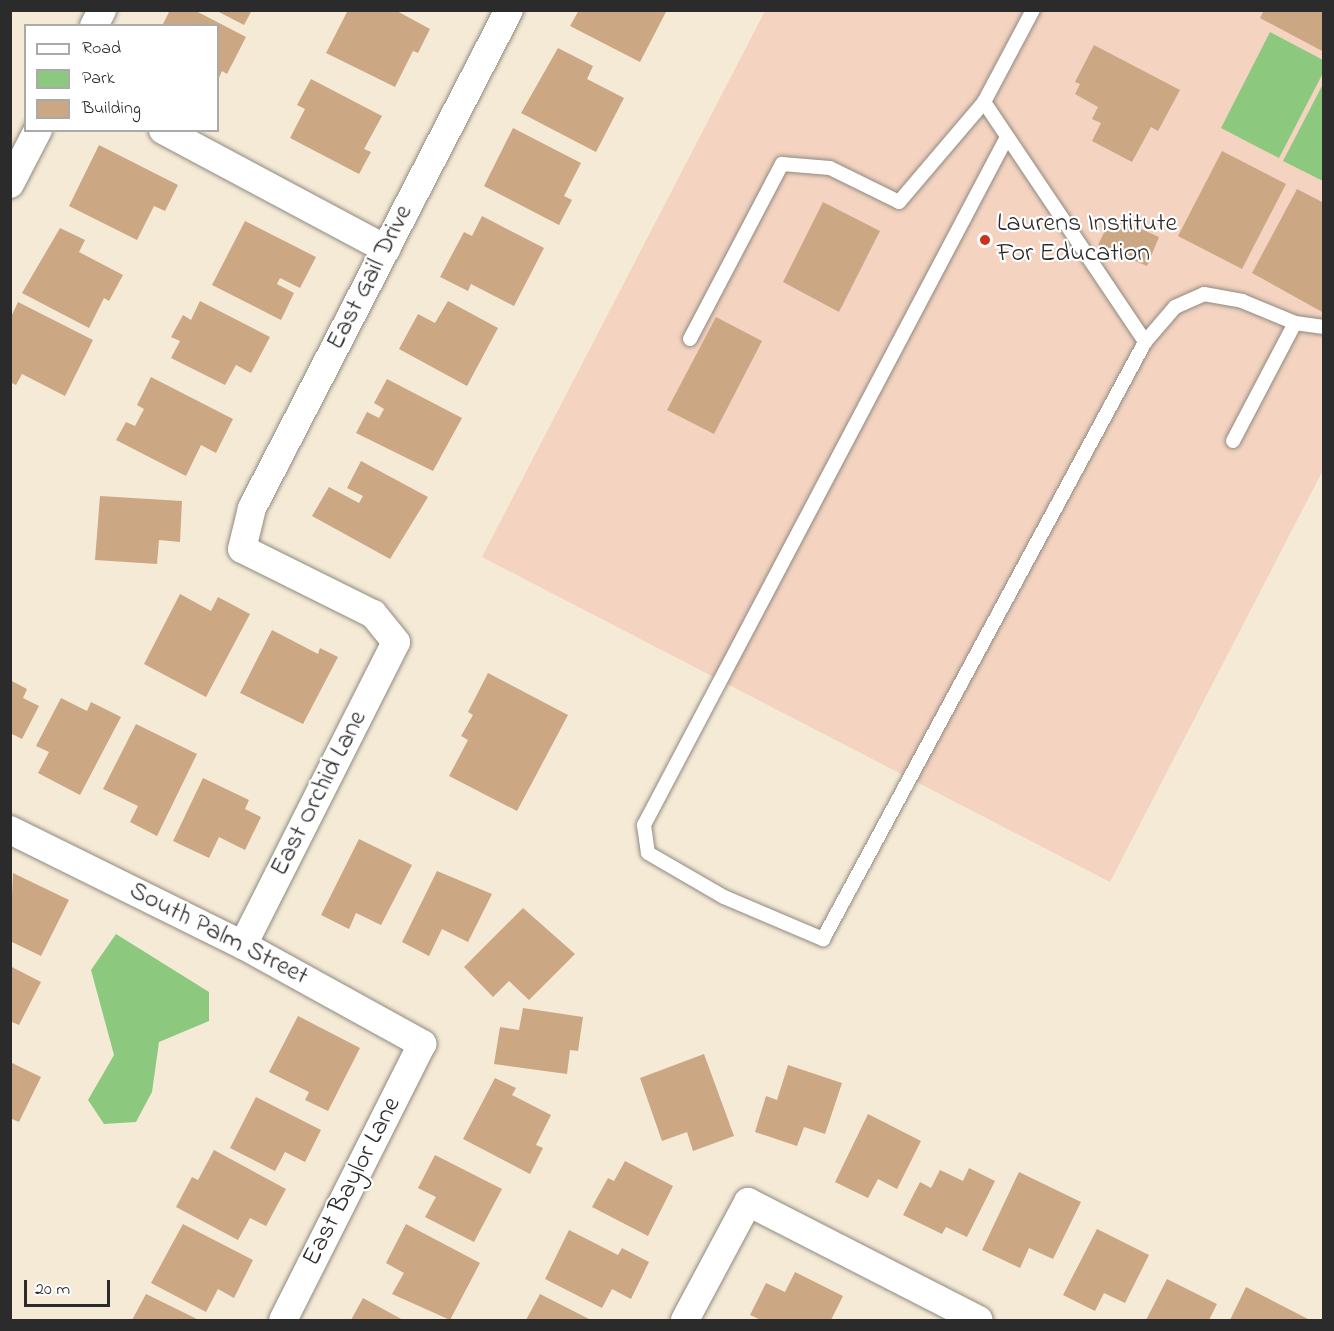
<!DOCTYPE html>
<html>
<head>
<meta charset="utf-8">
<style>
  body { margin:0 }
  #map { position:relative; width:1334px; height:1331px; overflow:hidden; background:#f5ead6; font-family:"Indie Flower",sans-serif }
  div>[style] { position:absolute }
  .built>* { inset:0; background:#f4d3c0 }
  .green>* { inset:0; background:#8cc97f }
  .building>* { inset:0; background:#cca784 }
  .roads { filter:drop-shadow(0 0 2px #908a80) drop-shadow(0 0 2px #908a80) }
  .lane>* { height:14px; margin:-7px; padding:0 7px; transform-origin:7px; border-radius:7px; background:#fff }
  .street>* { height:28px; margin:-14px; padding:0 14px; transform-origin:14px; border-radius:14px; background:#fff }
  .dots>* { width:16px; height:16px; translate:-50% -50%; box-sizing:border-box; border:3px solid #fff; border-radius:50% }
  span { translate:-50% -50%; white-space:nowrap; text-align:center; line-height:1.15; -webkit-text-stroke:4.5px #fff; paint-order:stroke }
  .poi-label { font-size:26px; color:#2b2b2b }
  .left { translate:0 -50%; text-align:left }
  .street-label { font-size:26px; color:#2b2b2b }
  .frame { position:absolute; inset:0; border:12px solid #2b2b2b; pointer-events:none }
  .legend { position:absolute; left:24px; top:24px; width:195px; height:108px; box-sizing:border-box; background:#fff; border:2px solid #aaa; margin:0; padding:8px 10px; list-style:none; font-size:18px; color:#2b2b2b }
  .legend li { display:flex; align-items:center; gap:12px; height:30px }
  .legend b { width:30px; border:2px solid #aaa }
  .scale { position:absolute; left:24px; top:1280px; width:86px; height:27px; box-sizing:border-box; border:3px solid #2b2b2b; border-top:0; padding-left:8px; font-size:18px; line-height:21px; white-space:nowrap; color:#2b2b2b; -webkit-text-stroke:4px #fff; paint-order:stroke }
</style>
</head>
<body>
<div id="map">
  <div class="built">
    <div style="clip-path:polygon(765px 11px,1323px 11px,1323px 470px,1110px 882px,482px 557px)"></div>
  </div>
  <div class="green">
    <div style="clip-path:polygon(1270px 32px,1323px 60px,1323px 73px,1279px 158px,1221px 128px)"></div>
    <div style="clip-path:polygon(1323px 84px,1324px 181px,1323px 181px,1283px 161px)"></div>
    <div style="clip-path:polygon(116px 934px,209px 992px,209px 1021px,159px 1042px,152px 1092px,136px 1122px,104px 1124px,88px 1100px,114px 1055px,91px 970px)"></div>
  </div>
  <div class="building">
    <div style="clip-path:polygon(170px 10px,194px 10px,246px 37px,227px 74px,222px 71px,218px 80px,218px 26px,162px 26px)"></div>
    <div style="clip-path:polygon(215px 10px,252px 10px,244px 25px)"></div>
    <div style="clip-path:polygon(348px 10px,395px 10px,430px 29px,418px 53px,413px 51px,395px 87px,326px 53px)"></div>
    <div style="clip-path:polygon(579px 10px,667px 10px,640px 62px,570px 26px)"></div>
    <div style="clip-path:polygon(1264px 10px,1324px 10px,1324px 52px,1260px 18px)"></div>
    <div style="clip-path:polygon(1094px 45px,1180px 90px,1158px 131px,1151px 127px,1132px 162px,1092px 141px,1101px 123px,1092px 119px,1098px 107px,1075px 94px,1080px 84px,1075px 82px)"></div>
    <div style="clip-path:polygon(558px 48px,593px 66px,587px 79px,624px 98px,596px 152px,521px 113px)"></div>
    <div style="clip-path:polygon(311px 79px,382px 116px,364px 149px,371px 152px,359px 174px,290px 138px,305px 109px,297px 105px)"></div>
    <div style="clip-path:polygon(513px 128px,581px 163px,564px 196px,572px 200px,559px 225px,484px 186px)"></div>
    <div style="clip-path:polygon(99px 145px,178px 185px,165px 211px,154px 206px,137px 240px,69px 206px)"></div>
    <div style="clip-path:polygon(1222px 151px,1286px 184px,1242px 269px,1178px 236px)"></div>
    <div style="clip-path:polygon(1297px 189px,1324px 203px,1324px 313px,1252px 273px)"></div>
    <div style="clip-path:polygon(823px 202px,880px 231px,839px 312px,783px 282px)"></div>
    <div style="clip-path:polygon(482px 216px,544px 248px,514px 306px,471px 284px,468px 291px,440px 277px,464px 232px,472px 236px)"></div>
    <div style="clip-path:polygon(1112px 216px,1159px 237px,1147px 266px,1098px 245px)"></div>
    <div style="clip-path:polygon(245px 221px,316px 257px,300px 288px,280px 278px,277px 284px,294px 293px,281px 320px,212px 285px)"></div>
    <div style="clip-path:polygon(60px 228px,85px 240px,79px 252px,123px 275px,109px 301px,104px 298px,89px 328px,22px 293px)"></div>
    <div style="clip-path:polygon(200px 301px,270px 337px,251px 373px,236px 365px,225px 385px,171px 358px,180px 341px,171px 337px,183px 315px,191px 320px)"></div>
    <div style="clip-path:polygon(448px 301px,498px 328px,467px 386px,399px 349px,418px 314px,435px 323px)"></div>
    <div style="clip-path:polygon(18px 302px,93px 340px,65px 396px,22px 374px,16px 385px,10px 382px,10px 319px)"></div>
    <div style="clip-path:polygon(716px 317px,762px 341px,714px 434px,667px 410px)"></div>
    <div style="clip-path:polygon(151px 377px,233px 419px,216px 453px,201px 445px,186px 476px,116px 440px,126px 422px,135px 426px,144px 409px,137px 405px)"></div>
    <div style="clip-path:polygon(387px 379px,462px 418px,433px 471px,356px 433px,367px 412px,379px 418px,384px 409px,374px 403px)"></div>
    <div style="clip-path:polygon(361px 461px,428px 497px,390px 559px,312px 516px,329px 487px,359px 503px,363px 496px,347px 488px)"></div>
    <div style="clip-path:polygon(100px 496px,182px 501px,180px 542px,159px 540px,157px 564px,95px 560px)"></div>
    <div style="clip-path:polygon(180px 594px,211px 611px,218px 597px,250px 614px,206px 697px,144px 664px)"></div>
    <div style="clip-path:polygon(272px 630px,318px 654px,320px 648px,338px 657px,303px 724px,240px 693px)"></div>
    <div style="clip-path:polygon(488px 673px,568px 715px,517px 811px,449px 776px,468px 740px,461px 736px,473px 715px,468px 712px)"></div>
    <div style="clip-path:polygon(10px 680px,27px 689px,23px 698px,39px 706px,22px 739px,10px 733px)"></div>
    <div style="clip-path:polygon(61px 698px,87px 711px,91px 702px,121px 717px,80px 795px,38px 773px,49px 752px,36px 746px)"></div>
    <div style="clip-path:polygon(136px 724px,197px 754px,157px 836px,130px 822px,138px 806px,103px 789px)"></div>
    <div style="clip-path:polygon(203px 778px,249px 800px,245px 809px,261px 817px,245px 850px,219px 837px,209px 858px,173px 841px)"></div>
    <div style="clip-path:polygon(359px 839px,412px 865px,381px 925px,356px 913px,349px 929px,321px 915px)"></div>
    <div style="clip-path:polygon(437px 871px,492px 894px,468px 942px,442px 929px,429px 956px,402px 942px)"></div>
    <div style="clip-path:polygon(13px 873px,69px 900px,41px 956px,10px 941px)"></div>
    <div style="clip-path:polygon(523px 908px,575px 954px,529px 1000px,509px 981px,493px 997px,464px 967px)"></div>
    <div style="clip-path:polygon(10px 966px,41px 982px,19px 1025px,10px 1021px)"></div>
    <div style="clip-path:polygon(523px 1008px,583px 1017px,578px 1051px,570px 1050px,567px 1074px,494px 1064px,500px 1027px,519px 1030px)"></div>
    <div style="clip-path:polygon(298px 1016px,360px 1048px,328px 1111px,305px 1100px,309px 1092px,269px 1072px)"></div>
    <div style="clip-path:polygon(704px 1054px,734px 1136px,693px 1151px,687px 1132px,662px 1141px,640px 1078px)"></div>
    <div style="clip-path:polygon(10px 1062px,41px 1077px,19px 1122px,10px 1118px)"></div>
    <div style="clip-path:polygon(788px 1065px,842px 1083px,825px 1134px,804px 1127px,797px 1146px,755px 1132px,766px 1096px,777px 1100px)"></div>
    <div style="clip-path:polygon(495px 1078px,516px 1088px,512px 1095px,551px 1115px,536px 1145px,543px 1148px,530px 1174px,463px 1139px)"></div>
    <div style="clip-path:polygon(256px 1097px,321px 1130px,305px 1162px,285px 1152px,275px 1171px,230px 1148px)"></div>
    <div style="clip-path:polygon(868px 1114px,921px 1141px,897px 1189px,878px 1179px,868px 1198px,835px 1182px)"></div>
    <div style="clip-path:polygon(214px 1150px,286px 1189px,266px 1226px,250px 1218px,238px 1240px,176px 1207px,192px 1177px,198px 1180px)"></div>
    <div style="clip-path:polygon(435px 1155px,502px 1189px,474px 1242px,425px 1217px,436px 1197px,418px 1188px)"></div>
    <div style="clip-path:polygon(625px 1161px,673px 1186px,648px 1236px,592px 1207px,608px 1178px,614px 1181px)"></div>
    <div style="clip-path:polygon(969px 1168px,995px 1181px,967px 1237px,946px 1227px,942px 1234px,903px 1215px,920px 1182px,931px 1188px,940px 1170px,963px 1181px)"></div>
    <div style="clip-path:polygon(1019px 1172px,1081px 1202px,1053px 1259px,1029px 1248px,1020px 1268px,982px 1250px)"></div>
    <div style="clip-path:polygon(183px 1224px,253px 1260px,234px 1298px,218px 1289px,206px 1312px,151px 1283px)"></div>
    <div style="clip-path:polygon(406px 1224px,480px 1263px,450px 1320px,392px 1294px,404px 1273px,386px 1263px)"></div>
    <div style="clip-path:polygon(1097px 1229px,1149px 1255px,1125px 1303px,1104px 1293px,1095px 1311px,1063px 1295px)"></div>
    <div style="clip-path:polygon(569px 1230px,618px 1255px,622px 1248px,649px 1262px,631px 1299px,612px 1289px,602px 1308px,545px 1279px)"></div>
    <div style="clip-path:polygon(795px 1272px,843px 1296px,831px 1320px,761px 1320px,750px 1315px,766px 1283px,785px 1292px)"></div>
    <div style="clip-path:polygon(1167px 1279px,1217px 1304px,1209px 1320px,1146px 1320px)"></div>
    <div style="clip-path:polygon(1246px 1287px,1308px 1319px,1307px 1320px,1230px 1320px)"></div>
    <div style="clip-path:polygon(146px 1294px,199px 1320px,132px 1320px)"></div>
    <div style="clip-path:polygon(540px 1294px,591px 1320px,526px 1320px)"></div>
    <div style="clip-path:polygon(363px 1298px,403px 1320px,351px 1320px)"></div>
  </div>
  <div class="roads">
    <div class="lane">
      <div style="left:984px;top:102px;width:289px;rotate:56.1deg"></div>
      <div style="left:1006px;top:139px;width:776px;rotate:117.82deg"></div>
      <div style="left:644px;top:825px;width:28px;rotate:82deg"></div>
      <div style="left:648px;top:853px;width:88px;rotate:30.1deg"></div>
      <div style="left:724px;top:897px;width:108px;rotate:23deg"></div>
      <div style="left:823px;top:939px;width:678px;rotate:-61.66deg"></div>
      <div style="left:1145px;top:342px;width:46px;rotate:-49.4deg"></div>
      <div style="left:1175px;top:307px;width:32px;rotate:-24deg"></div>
      <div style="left:1204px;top:294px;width:39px;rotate:10deg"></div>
      <div style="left:1242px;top:301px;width:57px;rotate:22.5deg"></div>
      <div style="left:1295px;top:323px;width:29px;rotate:8deg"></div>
      <div style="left:690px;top:339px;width:198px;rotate:-62.3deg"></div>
      <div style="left:782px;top:164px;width:48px;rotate:4.8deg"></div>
      <div style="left:830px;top:168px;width:77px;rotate:26.2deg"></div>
      <div style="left:899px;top:202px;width:131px;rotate:-49.6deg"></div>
      <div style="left:984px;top:102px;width:104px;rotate:-62deg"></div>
      <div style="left:1233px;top:441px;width:133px;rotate:-62.3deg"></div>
    </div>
    <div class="street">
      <div style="left:94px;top:26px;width:18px;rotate:-63deg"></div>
      <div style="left:163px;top:130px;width:253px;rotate:28.1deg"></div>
      <div style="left:10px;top:184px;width:61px;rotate:-62.6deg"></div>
      <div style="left:10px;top:830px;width:260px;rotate:26.3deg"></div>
      <div style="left:243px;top:945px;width:205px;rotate:28.9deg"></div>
      <div style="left:422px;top:1044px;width:309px;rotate:116.7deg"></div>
      <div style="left:243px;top:945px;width:339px;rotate:-63.2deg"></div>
      <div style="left:396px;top:642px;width:36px;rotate:-129deg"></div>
      <div style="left:373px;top:614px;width:146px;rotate:-153.6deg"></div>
      <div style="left:242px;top:549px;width:42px;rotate:-76.3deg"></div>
      <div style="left:252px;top:508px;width:560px;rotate:-62.7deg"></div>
      <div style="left:685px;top:1320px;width:134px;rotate:-61.9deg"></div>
      <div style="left:748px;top:1202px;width:259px;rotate:27.1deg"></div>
    </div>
  </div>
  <div class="dots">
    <div style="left:985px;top:240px;background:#c8321e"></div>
  </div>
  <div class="poi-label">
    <span class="left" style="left:997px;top:240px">Laurens Institute<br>For Education</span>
  </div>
  <div class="street-label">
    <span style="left:371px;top:278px;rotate:-63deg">East Gail Drive</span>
    <span style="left:320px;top:794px;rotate:-63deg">East Orchid Lane</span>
    <span style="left:218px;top:935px;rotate:27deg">South Palm Street</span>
    <span style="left:353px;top:1182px;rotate:-63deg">East Baylor Lane</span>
  </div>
  <div class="frame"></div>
  <ul class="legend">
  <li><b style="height:8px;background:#fff"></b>Road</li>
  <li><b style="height:16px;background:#8cc97f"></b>Park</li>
  <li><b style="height:16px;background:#cca784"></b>Building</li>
  </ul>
  <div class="scale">20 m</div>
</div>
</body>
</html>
